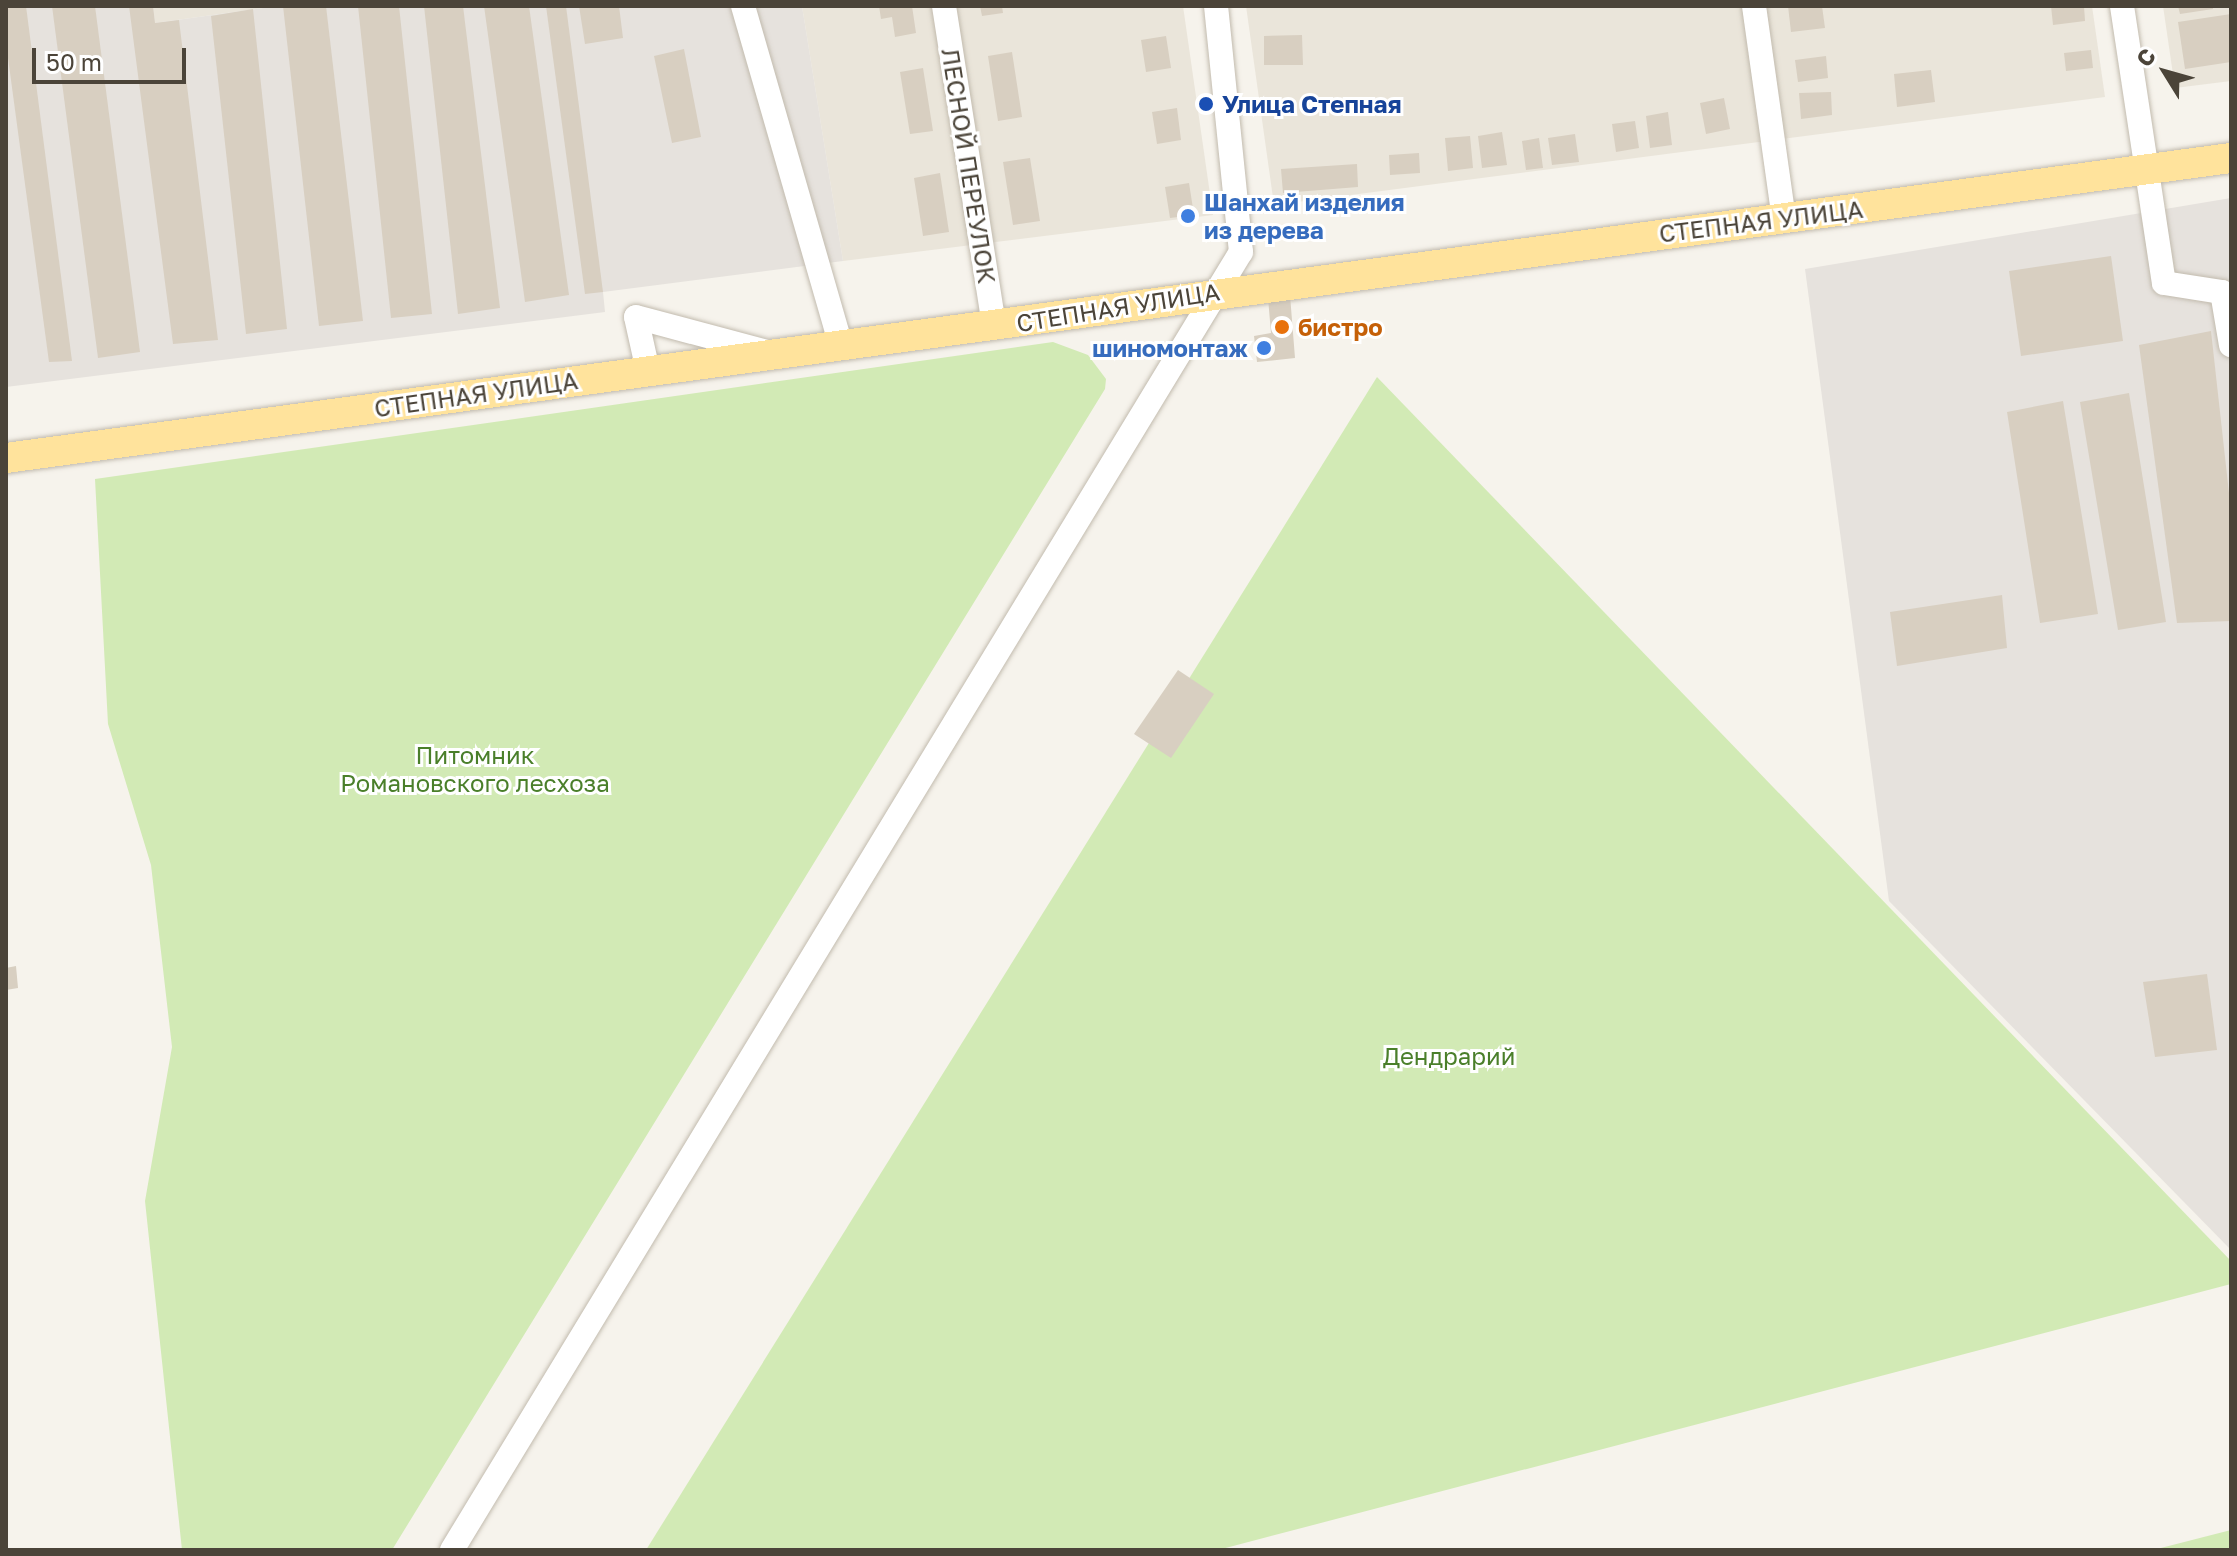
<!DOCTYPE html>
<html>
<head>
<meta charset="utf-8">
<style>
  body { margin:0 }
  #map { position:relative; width:2237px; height:1556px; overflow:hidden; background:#f6f3ec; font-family:"Golos Text",sans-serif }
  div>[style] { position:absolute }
  .residential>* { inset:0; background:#eae5da }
  .industrial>* { inset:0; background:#e6e2dd }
  .green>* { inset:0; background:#d2eab5 }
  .building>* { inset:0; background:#d8cfc1 }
  .roads { filter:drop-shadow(0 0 2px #c2bbae) drop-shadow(0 0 2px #c2bbae) }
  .minor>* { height:24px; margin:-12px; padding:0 12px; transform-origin:12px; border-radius:12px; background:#fff }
  .major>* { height:30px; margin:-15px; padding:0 15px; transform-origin:15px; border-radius:15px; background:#ffe39c }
  .dots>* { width:22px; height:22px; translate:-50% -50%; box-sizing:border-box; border:4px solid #fff; border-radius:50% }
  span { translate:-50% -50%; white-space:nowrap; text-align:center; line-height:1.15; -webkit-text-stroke:6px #fff; paint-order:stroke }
  .transit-label { font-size:24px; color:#164399; font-weight:700 }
  .left { translate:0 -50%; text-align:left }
  .street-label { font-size:24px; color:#4b4439 }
  .shop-label { font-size:24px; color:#366cbe; font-weight:700 }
  .right { translate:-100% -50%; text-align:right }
  .food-label { font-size:24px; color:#c56008; font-weight:700 }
  .park-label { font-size:24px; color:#4a7f2a }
  .frame { position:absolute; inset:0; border:8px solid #4b4439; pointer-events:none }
  .north { position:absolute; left:2125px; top:32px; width:80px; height:80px; -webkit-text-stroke:6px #fff; paint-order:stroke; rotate:307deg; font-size:22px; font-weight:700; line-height:32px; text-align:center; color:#4b4439 }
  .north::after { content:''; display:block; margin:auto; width:28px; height:36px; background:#4b4439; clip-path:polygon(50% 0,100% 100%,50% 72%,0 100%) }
  .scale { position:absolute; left:32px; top:48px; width:154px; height:36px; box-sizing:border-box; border:4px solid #4b4439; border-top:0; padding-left:10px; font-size:24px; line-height:28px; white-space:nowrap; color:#4b4439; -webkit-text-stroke:6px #fff; paint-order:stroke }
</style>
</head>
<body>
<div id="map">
  <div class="residential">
    <div style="clip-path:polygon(153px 6px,278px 6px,155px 23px)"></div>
    <div style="clip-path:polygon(802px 6px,1183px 6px,1213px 215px,843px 261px)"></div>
    <div style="clip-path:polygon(1246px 6px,2092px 6px,2105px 97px,1274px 205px)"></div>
    <div style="clip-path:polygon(2163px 6px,2231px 6px,2231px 81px,2175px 88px)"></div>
  </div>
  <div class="industrial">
    <div style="clip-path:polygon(6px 6px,153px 6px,155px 23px,278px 6px,802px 6px,843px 261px,603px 292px,605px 312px,6px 387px)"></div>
    <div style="clip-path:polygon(2231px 198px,2231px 1250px,1889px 901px,1805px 269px)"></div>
  </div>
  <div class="green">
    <div style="clip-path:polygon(1053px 342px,1088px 355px,1106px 379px,1105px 389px,392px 1550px,182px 1550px,145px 1201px,172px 1047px,151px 865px,108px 724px,95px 479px)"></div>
    <div style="clip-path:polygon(1377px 377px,2231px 1261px,2231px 1284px,1218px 1550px,646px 1550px)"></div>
    <div style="clip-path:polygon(2231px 1530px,2231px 1550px,2153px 1550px)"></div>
  </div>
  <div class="building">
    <div style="clip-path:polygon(6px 6px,26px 6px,72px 361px,49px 362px,6px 43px)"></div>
    <div style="clip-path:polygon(52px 6px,95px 6px,140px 352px,98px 358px)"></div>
    <div style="clip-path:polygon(129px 6px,153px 6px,155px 23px,179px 20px,218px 340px,173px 344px)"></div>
    <div style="clip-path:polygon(283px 6px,326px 6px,363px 321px,319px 326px)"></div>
    <div style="clip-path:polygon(358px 6px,399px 6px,432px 314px,391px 318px)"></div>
    <div style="clip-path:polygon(424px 6px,463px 6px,500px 308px,458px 314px)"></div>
    <div style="clip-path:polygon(484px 6px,529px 6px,569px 295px,525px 302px)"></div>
    <div style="clip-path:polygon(546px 6px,566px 6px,603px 292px,585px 294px)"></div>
    <div style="clip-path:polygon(579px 6px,619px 6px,623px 38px,585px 44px)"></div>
    <div style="clip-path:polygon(879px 6px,912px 6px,916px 33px,895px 37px,892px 17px,881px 19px)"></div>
    <div style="clip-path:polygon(980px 6px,1002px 6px,1003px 13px,982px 16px)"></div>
    <div style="clip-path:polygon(1788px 6px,1822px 6px,1825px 28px,1791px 32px)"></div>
    <div style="clip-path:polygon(2051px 6px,2084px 6px,2085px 21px,2053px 25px)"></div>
    <div style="clip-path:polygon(2178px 6px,2213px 6px,2213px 9px,2180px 14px)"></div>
    <div style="clip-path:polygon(253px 9px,287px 329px,246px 334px,211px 16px)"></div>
    <div style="clip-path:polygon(2231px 14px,2231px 62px,2185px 69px,2178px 22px)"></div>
    <div style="clip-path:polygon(1302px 35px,1303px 65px,1264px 65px,1264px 36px)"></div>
    <div style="clip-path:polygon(1166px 36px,1171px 68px,1146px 72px,1141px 40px)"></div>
    <div style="clip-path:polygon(684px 49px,701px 137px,672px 143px,654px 56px)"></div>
    <div style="clip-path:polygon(2091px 50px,2093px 68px,2066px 71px,2064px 53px)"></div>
    <div style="clip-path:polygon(1012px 52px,1022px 117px,998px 121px,988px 56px)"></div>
    <div style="clip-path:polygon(1826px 56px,1828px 78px,1798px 82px,1795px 60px)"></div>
    <div style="clip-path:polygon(923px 68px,933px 131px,910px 134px,900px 72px)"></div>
    <div style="clip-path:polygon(1931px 70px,1935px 102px,1897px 107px,1894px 74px)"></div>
    <div style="clip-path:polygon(1831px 92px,1832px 115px,1801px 119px,1799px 93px)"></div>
    <div style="clip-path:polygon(1724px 98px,1730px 129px,1706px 134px,1700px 103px)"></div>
    <div style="clip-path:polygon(1177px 108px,1181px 140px,1157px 144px,1152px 112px)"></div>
    <div style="clip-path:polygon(1668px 112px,1672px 145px,1650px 148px,1646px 116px)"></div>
    <div style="clip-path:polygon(1635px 121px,1639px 148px,1616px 152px,1612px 124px)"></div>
    <div style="clip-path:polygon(1502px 132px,1507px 165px,1482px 168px,1478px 136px)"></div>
    <div style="clip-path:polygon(1575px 134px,1579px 162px,1552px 165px,1548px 138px)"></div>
    <div style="clip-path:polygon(1470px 136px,1473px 168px,1448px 171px,1445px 138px)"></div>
    <div style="clip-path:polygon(1539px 138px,1543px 168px,1526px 170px,1522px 141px)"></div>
    <div style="clip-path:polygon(1419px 153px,1420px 173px,1390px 175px,1389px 155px)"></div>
    <div style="clip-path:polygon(1030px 158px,1040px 221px,1013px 225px,1003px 162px)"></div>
    <div style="clip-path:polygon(1357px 164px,1358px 187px,1283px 193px,1281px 169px)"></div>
    <div style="clip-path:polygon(940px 173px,949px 232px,923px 236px,914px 178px)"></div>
    <div style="clip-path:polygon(1189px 183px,1194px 215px,1170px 218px,1165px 187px)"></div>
    <div style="clip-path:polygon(2111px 256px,2123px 341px,2021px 356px,2009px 271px)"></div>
    <div style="clip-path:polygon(1290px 295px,1295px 358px,1257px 362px,1254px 336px,1271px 333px,1268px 298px)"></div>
    <div style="clip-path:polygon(2211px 331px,2231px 511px,2231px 621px,2177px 623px,2139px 345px)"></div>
    <div style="clip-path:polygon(2129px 393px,2166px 622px,2118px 630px,2080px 402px)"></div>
    <div style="clip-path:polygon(2063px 401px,2098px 614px,2040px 623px,2007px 412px)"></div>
    <div style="clip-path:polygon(2002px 595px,2007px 648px,1897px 666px,1890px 612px)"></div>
    <div style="clip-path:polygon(1178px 670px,1214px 694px,1171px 758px,1134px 734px)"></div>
    <div style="clip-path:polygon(16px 966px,18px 988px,6px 990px,6px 968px)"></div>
    <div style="clip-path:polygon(2207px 974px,2217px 1050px,2155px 1057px,2143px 982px)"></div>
  </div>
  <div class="roads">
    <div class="minor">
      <div style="left:743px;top:6px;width:354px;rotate:73.9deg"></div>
      <div style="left:944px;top:6px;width:324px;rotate:81.1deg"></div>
      <div style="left:1754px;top:6px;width:215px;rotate:82deg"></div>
      <div style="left:2122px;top:6px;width:280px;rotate:81.4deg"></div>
      <div style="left:2164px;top:283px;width:59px;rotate:8.8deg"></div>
      <div style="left:2222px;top:292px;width:54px;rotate:80.4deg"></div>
      <div style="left:648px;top:371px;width:55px;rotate:-102.5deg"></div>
      <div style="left:636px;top:317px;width:136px;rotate:15deg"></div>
      <div style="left:452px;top:1550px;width:1519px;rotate:-58.71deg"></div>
      <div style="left:1241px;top:252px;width:247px;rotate:-95.8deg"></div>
    </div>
    <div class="major">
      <div style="left:6px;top:458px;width:2245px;rotate:-7.68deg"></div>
    </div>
  </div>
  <div class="dots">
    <div style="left:1206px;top:104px;background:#1a4fb4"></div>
    <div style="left:1188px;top:216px;background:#3f7fe0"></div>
    <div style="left:1282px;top:327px;background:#e8710a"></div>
    <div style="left:1264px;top:348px;background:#3f7fe0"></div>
  </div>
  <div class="transit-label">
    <span class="left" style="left:1222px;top:104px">Улица Степная</span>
  </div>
  <div class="street-label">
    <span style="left:969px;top:166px;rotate:81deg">ЛЕСНОЙ ПЕРЕУЛОК</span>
    <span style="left:1761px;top:221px;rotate:-7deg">СТЕПНАЯ УЛИЦА</span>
    <span style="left:1118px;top:307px;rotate:-9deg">СТЕПНАЯ УЛИЦА</span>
    <span style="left:476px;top:394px;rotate:-8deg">СТЕПНАЯ УЛИЦА</span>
  </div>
  <div class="shop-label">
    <span class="left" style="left:1204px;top:216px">Шанхай изделия<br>из дерева</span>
    <span class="right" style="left:1248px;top:348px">шиномонтаж</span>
  </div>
  <div class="food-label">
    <span class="left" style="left:1298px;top:327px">бистро</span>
  </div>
  <div class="park-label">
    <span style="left:475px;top:769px">Питомник<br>Романовского лесхоза</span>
    <span style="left:1449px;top:1056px">Дендрарий</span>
  </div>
  <div class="frame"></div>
  <div class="north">С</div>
  <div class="scale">50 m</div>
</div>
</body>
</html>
